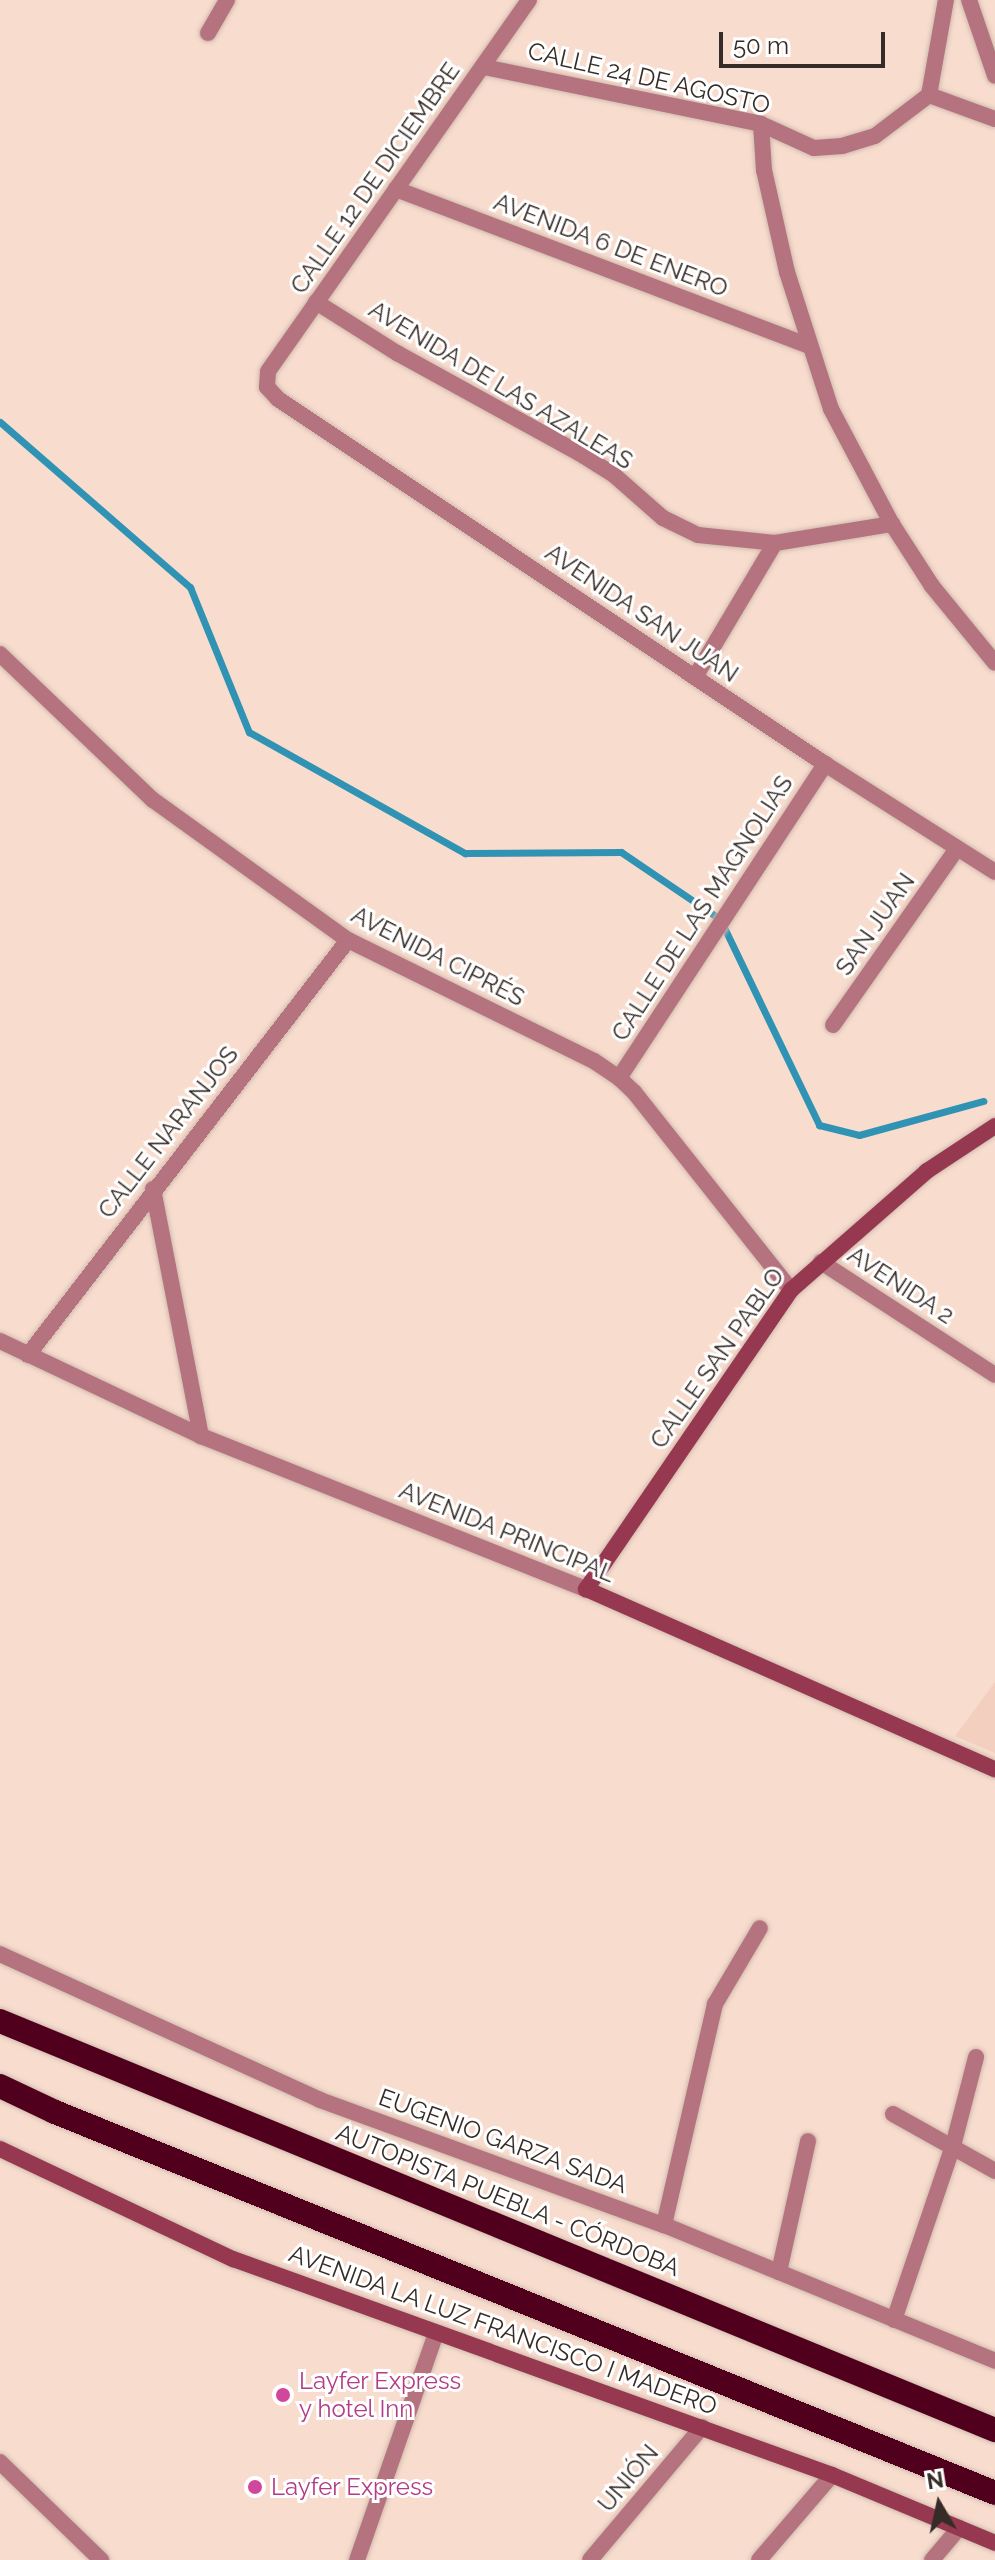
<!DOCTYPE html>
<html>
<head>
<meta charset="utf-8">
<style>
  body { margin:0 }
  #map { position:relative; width:995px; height:2560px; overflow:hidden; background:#f8ddcf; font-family:Raleway,sans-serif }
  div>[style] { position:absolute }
  .built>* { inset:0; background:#f2cfbe }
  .stream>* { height:7px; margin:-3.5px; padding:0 3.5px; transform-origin:3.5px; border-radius:3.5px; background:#3093b4 }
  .roads { filter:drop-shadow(0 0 2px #d1baad) drop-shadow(0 0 2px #d1baad) }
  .street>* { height:16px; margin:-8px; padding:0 8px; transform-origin:8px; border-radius:8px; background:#b4737f }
  .secondary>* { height:16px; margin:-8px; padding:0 8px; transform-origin:8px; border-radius:8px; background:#963850 }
  .highway>* { height:24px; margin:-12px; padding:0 12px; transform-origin:12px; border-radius:12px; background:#50001d }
  .dots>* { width:22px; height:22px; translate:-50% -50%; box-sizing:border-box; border:4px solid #fff; border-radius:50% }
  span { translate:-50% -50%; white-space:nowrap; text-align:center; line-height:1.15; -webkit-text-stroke:6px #fff; paint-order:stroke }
  .street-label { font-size:24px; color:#362c27 }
  .hotel-label { font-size:24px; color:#b23c85 }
  .left { translate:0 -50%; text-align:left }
  .north { position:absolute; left:899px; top:2464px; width:80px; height:80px; -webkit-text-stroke:6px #fff; paint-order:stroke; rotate:351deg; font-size:22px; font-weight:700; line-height:32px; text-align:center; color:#362c27 }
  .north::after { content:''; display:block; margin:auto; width:28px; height:36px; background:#362c27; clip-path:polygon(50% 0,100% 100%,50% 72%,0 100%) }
  .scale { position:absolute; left:719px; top:32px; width:166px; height:36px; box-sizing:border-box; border:4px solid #362c27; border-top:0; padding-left:10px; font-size:24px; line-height:28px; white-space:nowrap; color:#362c27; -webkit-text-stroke:6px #fff; paint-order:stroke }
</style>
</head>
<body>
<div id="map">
  <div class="built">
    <div style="clip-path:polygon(995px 1682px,995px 1753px,955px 1736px)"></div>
  </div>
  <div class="stream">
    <div style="left:0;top:422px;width:252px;rotate:41deg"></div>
    <div style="left:190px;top:587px;width:157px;rotate:67.9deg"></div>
    <div style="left:249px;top:732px;width:248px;rotate:29.3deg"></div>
    <div style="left:465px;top:853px;width:156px;rotate:-0.4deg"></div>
    <div style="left:621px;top:852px;width:120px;rotate:34.1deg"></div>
    <div style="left:720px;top:919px;width:229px;rotate:64.3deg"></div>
    <div style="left:819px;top:1125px;width:41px;rotate:14deg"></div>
    <div style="left:859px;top:1135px;width:129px;rotate:-15.3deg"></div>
  </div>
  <div class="roads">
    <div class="street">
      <div style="left:529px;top:0;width:454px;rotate:125.1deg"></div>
      <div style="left:268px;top:372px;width:15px;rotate:94deg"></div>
      <div style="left:267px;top:387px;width:16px;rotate:47deg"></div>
      <div style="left:278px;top:399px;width:658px;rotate:33.71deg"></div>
      <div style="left:825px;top:764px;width:201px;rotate:32.4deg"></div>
      <div style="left:969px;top:0;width:80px;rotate:71.1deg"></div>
      <div style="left:208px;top:33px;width:38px;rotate:-60deg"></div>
      <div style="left:484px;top:67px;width:283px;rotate:11.6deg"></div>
      <div style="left:761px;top:124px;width:58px;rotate:24.4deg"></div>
      <div style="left:814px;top:148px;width:28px;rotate:-4deg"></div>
      <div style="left:842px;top:146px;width:34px;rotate:-17deg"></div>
      <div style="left:875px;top:136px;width:68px;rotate:-37.2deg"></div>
      <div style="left:929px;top:95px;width:97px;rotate:-79.9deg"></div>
      <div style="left:929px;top:95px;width:70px;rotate:20deg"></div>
      <div style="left:761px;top:124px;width:46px;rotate:86.3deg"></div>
      <div style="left:764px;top:170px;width:105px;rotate:77.3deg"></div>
      <div style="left:787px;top:272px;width:144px;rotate:72.2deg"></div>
      <div style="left:831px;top:409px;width:130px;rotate:62.1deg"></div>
      <div style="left:892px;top:524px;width:74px;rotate:57.2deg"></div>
      <div style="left:932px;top:586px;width:99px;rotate:50.7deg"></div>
      <div style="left:396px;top:189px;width:442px;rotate:20.8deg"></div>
      <div style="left:316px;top:302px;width:96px;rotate:32.2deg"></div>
      <div style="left:397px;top:353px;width:208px;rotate:28.8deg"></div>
      <div style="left:579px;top:453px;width:41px;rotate:32.2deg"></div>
      <div style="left:614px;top:475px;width:65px;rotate:41.3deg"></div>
      <div style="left:663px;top:518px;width:39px;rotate:26deg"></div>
      <div style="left:698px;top:535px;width:77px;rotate:5.9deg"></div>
      <div style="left:775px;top:543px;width:119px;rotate:-9.2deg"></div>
      <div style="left:0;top:654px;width:211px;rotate:43.7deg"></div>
      <div style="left:153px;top:800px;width:240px;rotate:35.7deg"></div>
      <div style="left:348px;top:940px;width:274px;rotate:26.2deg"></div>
      <div style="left:594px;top:1061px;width:30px;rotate:34deg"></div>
      <div style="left:619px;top:1078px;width:21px;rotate:43deg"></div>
      <div style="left:634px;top:1092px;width:253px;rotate:51.6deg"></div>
      <div style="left:695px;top:677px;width:156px;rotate:-59.2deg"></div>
      <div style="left:833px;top:1025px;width:214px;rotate:-54.9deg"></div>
      <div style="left:619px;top:1078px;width:376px;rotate:-56.7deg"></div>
      <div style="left:153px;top:1189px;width:252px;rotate:79deg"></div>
      <div style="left:821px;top:1262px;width:207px;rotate:33deg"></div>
      <div style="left:0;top:1341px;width:222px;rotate:25.3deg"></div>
      <div style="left:201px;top:1436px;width:414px;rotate:21.7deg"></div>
      <div style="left:28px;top:1355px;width:524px;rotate:-52.36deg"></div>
      <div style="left:0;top:1954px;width:352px;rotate:24.5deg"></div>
      <div style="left:320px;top:2100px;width:366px;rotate:20deg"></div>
      <div style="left:664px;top:2225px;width:358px;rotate:22.3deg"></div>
      <div style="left:893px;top:2114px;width:117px;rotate:29.2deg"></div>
      <div style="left:664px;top:2225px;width:227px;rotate:-77deg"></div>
      <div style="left:715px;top:2004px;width:88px;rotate:-59.4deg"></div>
      <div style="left:779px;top:2272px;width:134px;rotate:-77.5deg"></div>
      <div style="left:894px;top:2320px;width:184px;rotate:-71.3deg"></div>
      <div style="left:953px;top:2146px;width:92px;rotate:-75.5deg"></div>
      <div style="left:0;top:2462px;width:141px;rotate:44.1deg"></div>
      <div style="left:357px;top:2560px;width:240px;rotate:-70.8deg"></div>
      <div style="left:590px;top:2560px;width:174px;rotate:-49.9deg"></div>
      <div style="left:759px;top:2560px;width:112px;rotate:-49.3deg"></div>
      <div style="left:932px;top:2560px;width:42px;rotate:-49.8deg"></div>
    </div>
    <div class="secondary">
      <div style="left:995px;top:1126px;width:82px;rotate:146.5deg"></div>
      <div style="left:927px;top:1171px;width:181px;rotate:138.8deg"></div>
      <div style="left:791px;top:1290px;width:363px;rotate:124.4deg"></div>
      <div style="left:586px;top:1589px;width:447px;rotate:23.8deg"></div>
      <div style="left:0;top:2149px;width:258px;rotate:25.3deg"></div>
      <div style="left:233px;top:2259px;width:637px;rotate:19.83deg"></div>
      <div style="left:832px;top:2475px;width:177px;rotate:22.6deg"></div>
    </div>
    <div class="highway">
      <div style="left:0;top:2021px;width:1076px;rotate:22.35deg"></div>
      <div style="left:0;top:2086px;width:61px;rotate:25.3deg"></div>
      <div style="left:55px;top:2112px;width:1014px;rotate:22.06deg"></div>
    </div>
  </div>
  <div class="dots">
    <div style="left:283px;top:2395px;background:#d1479c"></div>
    <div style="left:255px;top:2487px;background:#d1479c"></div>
  </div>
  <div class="street-label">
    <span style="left:649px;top:78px;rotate:13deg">CALLE 24 DE AGOSTO</span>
    <span style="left:375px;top:178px;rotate:-55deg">CALLE 12 DE DICIEMBRE</span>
    <span style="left:611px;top:245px;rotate:21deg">AVENIDA 6 DE ENERO</span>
    <span style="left:501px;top:385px;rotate:31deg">AVENIDA DE LAS AZALEAS</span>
    <span style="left:642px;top:613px;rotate:34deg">AVENIDA SAN JUAN</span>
    <span style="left:702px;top:908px;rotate:-57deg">CALLE DE LAS MAGNOLIAS</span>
    <span style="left:875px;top:924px;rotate:-55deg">SAN JUAN</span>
    <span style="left:438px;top:956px;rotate:27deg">AVENIDA CIPRÉS</span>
    <span style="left:168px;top:1132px;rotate:-52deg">CALLE NARANJOS</span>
    <span style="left:901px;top:1285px;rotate:33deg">AVENIDA 2</span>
    <span style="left:717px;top:1358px;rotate:-55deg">CALLE SAN PABLO</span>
    <span style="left:507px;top:1532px;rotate:22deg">AVENIDA PRINCIPAL</span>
    <span style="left:503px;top:2141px;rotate:20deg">EUGENIO GARZA SADA</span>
    <span style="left:508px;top:2200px;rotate:22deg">AUTOPISTA PUEBLA - CÓRDOBA</span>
    <span style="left:503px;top:2330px;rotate:20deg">AVENIDA LA LUZ FRANCISCO I MADERO</span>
    <span style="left:628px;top:2478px;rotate:-50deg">UNIÓN</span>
  </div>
  <div class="hotel-label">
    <span class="left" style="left:299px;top:2395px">Layfer Express<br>y hotel Inn</span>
    <span class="left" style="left:271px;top:2487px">Layfer Express</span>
  </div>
  <div class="north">N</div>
  <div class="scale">50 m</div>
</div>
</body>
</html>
